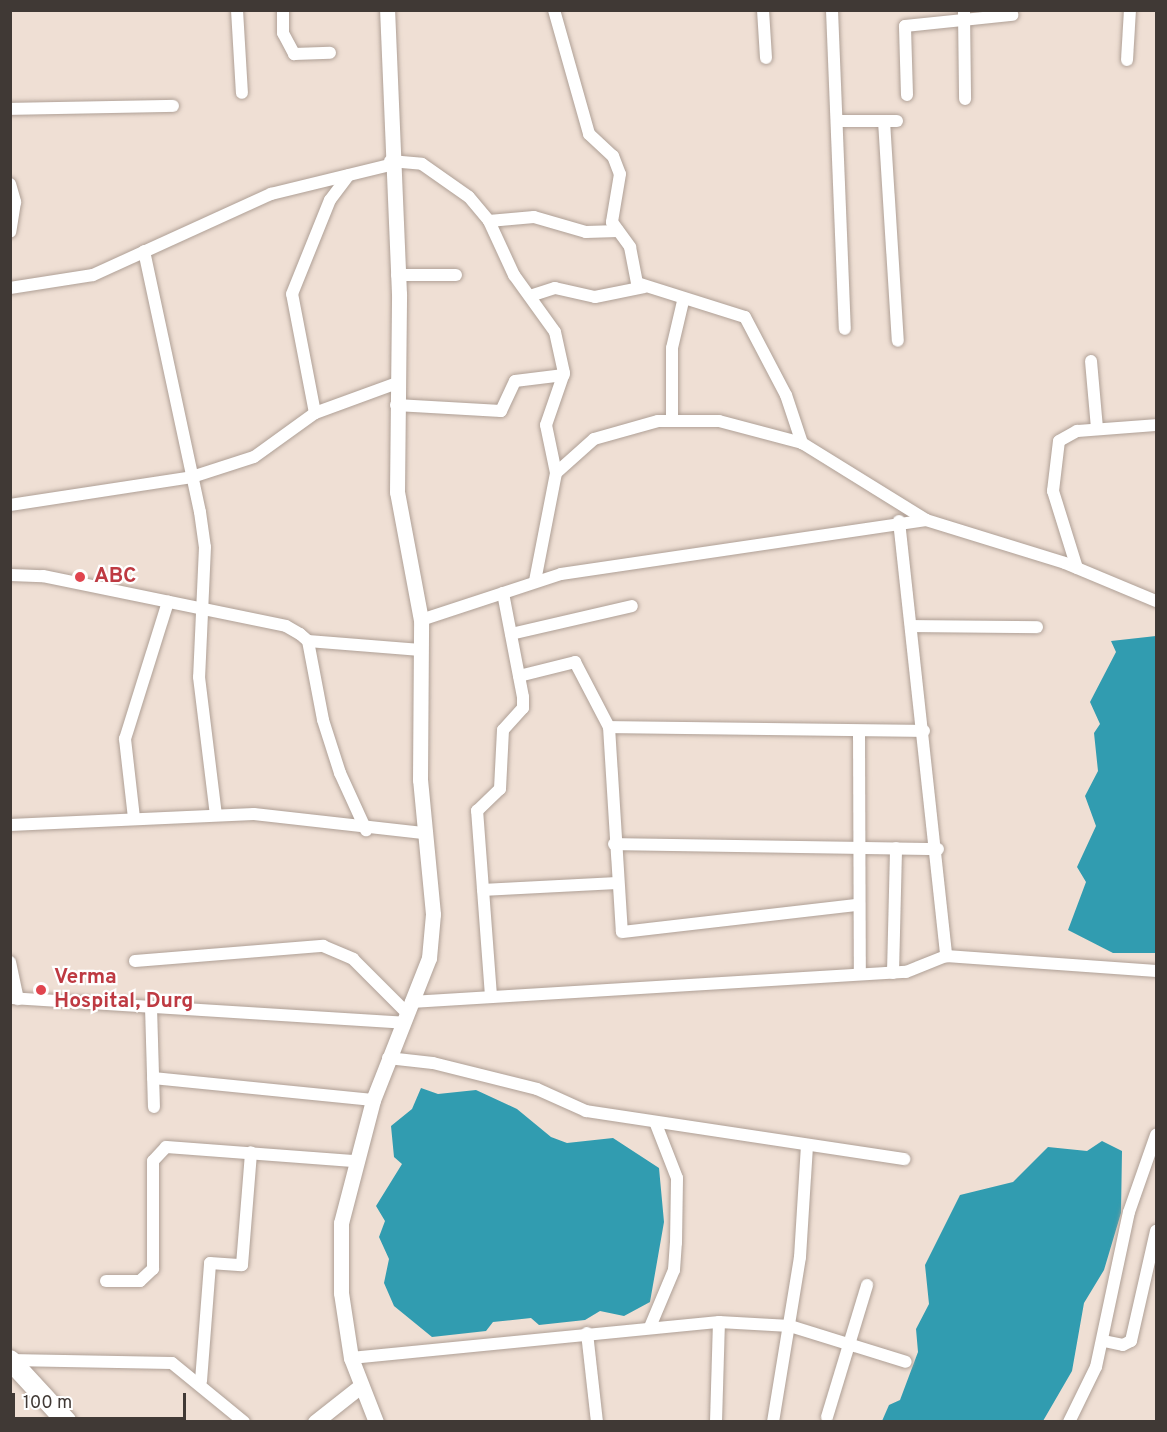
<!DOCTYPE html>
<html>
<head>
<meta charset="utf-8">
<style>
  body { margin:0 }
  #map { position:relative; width:1167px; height:1432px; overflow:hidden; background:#efdfd4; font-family:Overpass,sans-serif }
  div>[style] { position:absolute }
  .water>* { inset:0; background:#319cb0 }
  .roads { filter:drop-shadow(0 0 2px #afa096) drop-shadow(0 0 2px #afa096) }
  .minor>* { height:12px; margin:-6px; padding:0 6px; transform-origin:6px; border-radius:6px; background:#fff }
  .tertiary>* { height:15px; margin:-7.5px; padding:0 7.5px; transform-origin:7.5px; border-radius:7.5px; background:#fff }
  .primary>* { height:20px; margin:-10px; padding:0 10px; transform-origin:10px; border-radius:10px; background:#fff }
  .dots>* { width:16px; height:16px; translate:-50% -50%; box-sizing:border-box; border:3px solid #fff; border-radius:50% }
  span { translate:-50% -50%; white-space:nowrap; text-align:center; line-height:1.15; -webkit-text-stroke:4.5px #fff; paint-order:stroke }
  .health-label { font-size:21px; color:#be3a42; font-weight:700 }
  .left { translate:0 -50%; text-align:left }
  .frame { position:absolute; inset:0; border:12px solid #403935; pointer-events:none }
  .scale { position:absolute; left:12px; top:1393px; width:174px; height:27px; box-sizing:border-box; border:3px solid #403935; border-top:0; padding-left:8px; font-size:18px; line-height:21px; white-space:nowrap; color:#403935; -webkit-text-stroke:4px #fff; paint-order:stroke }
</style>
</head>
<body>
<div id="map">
  <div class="water">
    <div style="clip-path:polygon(1156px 636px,1156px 953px,1113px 953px,1068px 930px,1086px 882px,1077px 867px,1096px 826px,1085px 796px,1098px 771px,1094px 733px,1100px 724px,1090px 702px,1116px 652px,1111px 641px)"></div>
    <div style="clip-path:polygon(421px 1088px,438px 1094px,476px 1090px,517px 1109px,551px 1137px,567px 1143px,613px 1138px,659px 1168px,664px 1222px,650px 1302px,624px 1316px,600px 1311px,585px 1320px,539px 1325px,531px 1318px,493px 1322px,486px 1331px,432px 1337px,394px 1306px,384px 1283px,389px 1259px,379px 1237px,385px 1221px,376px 1206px,402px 1164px,394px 1157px,391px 1126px,412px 1109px)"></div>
    <div style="clip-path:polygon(1102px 1141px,1122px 1151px,1121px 1213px,1104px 1270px,1084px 1303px,1072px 1371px,1043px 1421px,882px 1421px,889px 1405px,900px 1400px,918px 1352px,916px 1329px,929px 1304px,925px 1265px,960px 1195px,1013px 1182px,1048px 1147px,1087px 1151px)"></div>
  </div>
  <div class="roads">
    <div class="minor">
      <div style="left:237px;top:10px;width:83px;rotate:86.6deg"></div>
      <div style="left:283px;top:10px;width:23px;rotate:90deg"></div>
      <div style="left:283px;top:33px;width:24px;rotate:62deg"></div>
      <div style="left:294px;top:54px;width:36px;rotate:-2deg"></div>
      <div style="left:554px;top:10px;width:129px;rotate:74.2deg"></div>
      <div style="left:589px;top:134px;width:33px;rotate:43deg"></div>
      <div style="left:613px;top:156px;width:19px;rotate:69deg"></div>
      <div style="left:620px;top:174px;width:49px;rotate:99.5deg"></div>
      <div style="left:612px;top:222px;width:31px;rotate:54deg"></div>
      <div style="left:630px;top:247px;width:37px;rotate:79deg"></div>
      <div style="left:637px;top:283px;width:113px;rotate:17.5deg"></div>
      <div style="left:745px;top:317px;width:88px;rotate:62.3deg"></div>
      <div style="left:786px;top:395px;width:51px;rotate:71.6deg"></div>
      <div style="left:763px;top:10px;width:48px;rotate:86.4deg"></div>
      <div style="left:832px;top:10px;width:319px;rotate:87.7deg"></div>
      <div style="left:964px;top:12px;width:87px;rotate:89.3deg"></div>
      <div style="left:1127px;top:60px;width:50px;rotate:-86.6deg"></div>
      <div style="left:907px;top:95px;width:69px;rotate:-91.7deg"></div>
      <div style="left:905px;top:26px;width:108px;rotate:-5.9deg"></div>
      <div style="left:10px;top:109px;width:163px;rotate:-1.1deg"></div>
      <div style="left:838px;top:121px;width:59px"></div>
      <div style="left:884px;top:121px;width:220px;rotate:86.4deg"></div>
      <div style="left:390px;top:161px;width:32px;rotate:5deg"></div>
      <div style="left:422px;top:164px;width:57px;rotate:35.1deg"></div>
      <div style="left:469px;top:197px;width:31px;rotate:50deg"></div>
      <div style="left:489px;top:221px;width:60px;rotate:65.2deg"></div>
      <div style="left:514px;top:275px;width:70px;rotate:54.3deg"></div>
      <div style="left:555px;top:332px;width:42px;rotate:77.6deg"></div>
      <div style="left:564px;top:373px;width:55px;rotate:109.1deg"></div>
      <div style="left:546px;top:425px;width:49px;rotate:78.2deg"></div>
      <div style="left:10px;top:184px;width:19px;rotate:74deg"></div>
      <div style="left:15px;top:202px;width:30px;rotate:99deg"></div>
      <div style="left:489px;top:221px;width:45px;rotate:-5.1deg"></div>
      <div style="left:534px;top:217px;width:54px;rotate:16.1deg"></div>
      <div style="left:586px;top:232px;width:32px;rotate:-2deg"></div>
      <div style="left:144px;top:251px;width:267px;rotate:77.9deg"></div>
      <div style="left:200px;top:512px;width:35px;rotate:82deg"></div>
      <div style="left:205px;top:547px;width:130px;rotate:92.6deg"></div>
      <div style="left:199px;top:677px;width:139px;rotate:83deg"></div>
      <div style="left:397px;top:275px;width:59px"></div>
      <div style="left:10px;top:288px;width:84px;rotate:-8.9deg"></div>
      <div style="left:93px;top:275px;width:196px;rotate:-24.5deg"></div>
      <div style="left:271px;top:194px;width:122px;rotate:-13.7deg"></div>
      <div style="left:530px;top:296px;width:26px;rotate:-18deg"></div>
      <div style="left:555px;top:288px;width:41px;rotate:12.7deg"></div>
      <div style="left:595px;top:297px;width:50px;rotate:-11.5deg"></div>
      <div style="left:1091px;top:361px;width:67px;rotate:84.9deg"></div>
      <div style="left:396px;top:405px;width:105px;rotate:3.3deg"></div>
      <div style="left:501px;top:411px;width:33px;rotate:-65deg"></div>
      <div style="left:515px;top:381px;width:49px;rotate:-7deg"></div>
      <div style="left:315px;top:413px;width:121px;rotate:-100.9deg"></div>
      <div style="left:292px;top:294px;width:101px;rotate:-68deg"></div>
      <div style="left:330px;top:200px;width:31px;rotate:-53deg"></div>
      <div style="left:672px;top:419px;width:71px;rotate:-90deg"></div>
      <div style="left:672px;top:348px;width:48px;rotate:-76.8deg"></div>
      <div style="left:10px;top:505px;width:184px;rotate:-8.7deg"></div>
      <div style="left:192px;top:477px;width:65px;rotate:-17.9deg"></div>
      <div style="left:254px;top:457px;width:75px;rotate:-35.8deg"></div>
      <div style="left:315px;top:413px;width:87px;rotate:-20.1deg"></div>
      <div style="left:899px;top:521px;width:438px;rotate:83.8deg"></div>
      <div style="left:1077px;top:568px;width:81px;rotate:-107.3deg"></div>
      <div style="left:1053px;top:491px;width:50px;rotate:-83.2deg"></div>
      <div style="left:1059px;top:441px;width:21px;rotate:-29deg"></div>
      <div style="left:1077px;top:431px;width:79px;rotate:-4.3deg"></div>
      <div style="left:10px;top:575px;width:33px;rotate:2deg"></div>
      <div style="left:43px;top:576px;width:248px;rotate:11.6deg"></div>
      <div style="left:286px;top:626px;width:16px;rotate:30deg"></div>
      <div style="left:300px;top:634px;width:11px;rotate:41deg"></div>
      <div style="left:308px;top:641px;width:80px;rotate:79.2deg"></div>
      <div style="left:323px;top:720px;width:56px;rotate:72.2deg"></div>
      <div style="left:340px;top:773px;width:63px;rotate:65.5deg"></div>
      <div style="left:535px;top:581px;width:110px;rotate:-79deg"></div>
      <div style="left:556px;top:473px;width:51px;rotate:-41.8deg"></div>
      <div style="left:594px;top:439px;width:66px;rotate:-15.7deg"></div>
      <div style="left:658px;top:421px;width:61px"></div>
      <div style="left:719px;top:421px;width:86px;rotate:14.8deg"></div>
      <div style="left:802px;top:443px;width:146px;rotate:31.8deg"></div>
      <div style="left:421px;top:620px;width:147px;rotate:-18.2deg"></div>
      <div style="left:561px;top:574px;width:369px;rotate:-8.4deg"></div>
      <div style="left:926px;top:520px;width:145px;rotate:17.2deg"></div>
      <div style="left:1065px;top:563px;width:99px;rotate:22.7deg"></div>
      <div style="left:912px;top:626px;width:125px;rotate:0.5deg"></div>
      <div style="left:511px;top:634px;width:124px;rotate:-13deg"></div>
      <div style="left:308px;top:641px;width:113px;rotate:4.6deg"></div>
      <div style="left:519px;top:676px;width:58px;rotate:-14deg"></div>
      <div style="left:575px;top:662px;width:73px;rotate:62.4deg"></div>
      <div style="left:609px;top:727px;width:205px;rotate:86.4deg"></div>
      <div style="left:622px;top:932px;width:236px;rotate:-6.6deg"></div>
      <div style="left:609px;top:727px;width:315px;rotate:0.7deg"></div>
      <div style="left:859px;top:731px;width:243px;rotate:89.8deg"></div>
      <div style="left:134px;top:818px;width:80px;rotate:-96.5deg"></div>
      <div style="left:125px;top:739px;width:144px;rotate:-72.6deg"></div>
      <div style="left:10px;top:825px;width:244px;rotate:-2.6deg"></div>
      <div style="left:254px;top:814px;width:170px;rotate:6.4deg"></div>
      <div style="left:614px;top:844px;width:324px;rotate:0.9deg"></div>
      <div style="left:483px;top:890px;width:133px;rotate:-3deg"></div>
      <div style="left:135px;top:961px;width:189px;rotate:-4.6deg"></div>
      <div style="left:323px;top:946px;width:33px;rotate:23deg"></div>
      <div style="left:353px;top:959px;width:76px;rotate:45deg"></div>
      <div style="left:10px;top:962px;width:38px;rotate:78deg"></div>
      <div style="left:893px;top:973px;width:125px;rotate:-88.6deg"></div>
      <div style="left:491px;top:996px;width:186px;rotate:-94.3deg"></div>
      <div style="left:477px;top:811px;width:32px;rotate:-44deg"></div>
      <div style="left:500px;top:789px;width:59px;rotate:-87.1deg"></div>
      <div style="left:503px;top:730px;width:30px;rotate:-48deg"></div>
      <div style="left:523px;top:708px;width:11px;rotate:-90deg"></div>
      <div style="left:523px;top:697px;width:106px;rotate:-100.9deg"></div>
      <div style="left:10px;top:998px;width:393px;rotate:3.6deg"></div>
      <div style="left:411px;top:1002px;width:496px;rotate:-3.5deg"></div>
      <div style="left:906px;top:972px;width:43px;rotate:-21.8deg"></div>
      <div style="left:946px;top:956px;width:211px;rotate:4.1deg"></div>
      <div style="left:151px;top:1007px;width:100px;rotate:88.3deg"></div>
      <div style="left:388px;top:1058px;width:45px;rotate:6.3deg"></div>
      <div style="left:433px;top:1063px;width:107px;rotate:14deg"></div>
      <div style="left:537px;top:1089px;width:54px;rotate:24.2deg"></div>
      <div style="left:586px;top:1111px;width:322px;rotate:8.6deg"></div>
      <div style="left:153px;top:1078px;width:221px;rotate:5.7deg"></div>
      <div style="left:106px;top:1281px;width:34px"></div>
      <div style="left:140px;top:1281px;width:18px;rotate:-43deg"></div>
      <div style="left:153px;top:1269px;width:108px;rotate:-90deg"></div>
      <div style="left:153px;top:1161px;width:19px;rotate:-47deg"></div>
      <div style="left:166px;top:1147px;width:188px;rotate:4.3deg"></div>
      <div style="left:650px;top:1327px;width:62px;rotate:-67.2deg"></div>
      <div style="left:674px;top:1270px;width:27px;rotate:-86deg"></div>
      <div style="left:676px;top:1243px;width:65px;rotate:-89.1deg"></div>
      <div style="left:677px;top:1178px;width:58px;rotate:-111.3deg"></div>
      <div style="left:587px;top:1333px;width:90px;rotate:83.6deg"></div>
      <div style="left:1104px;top:1341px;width:19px;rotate:12deg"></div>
      <div style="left:1123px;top:1345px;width:9px;rotate:-27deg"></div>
      <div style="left:1131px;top:1341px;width:113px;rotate:-77.2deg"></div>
      <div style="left:351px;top:1358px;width:370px;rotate:-5.6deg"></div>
      <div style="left:719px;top:1322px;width:71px;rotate:3.2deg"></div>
      <div style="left:790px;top:1326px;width:121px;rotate:17.2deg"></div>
      <div style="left:10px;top:1360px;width:162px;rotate:1.1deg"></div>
      <div style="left:172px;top:1363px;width:93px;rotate:39.3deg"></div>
      <div style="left:201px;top:1381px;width:118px;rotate:-85.6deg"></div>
      <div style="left:210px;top:1263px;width:32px;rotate:4deg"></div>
      <div style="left:242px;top:1265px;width:113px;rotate:-85.4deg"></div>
      <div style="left:827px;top:1417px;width:138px;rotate:-73.1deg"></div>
      <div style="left:716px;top:1422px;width:100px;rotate:-88.3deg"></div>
      <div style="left:773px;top:1422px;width:167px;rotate:-80.7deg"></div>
      <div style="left:800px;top:1257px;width:112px;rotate:-86.4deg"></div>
      <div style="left:1069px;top:1422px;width:61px;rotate:-63.9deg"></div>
      <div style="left:1096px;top:1367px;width:158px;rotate:-78deg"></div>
      <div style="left:1129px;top:1212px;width:82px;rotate:-70.7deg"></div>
    </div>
    <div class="tertiary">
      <div style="left:315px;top:1422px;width:55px;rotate:-38.3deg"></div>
      <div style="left:376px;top:1422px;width:69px;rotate:-111.3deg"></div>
      <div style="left:351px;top:1358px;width:66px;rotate:-98.7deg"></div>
      <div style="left:341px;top:1293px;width:70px;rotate:-90deg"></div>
      <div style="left:341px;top:1223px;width:127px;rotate:-75.4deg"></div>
      <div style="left:373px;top:1100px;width:153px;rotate:-68.5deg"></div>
      <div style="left:429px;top:958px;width:44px;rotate:-84.8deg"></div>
      <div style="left:433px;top:914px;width:135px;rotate:-95.5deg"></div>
      <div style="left:420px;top:780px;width:160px;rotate:-89.6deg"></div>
      <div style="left:421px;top:620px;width:130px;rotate:-100.6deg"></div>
      <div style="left:397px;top:492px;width:198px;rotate:-89.4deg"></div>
      <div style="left:399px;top:294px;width:284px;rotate:-92.4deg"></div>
    </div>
    <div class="primary">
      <div style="left:10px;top:1360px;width:84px;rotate:47.4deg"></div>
    </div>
  </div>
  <div class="dots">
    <div style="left:80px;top:577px;background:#e0444e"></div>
    <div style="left:41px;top:990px;background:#e0444e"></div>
  </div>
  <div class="health-label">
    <span class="left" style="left:94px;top:577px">ABC</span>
    <span class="left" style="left:54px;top:990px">Verma<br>Hospital, Durg</span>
  </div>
  <div class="frame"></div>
  <div class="scale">100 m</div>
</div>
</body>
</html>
